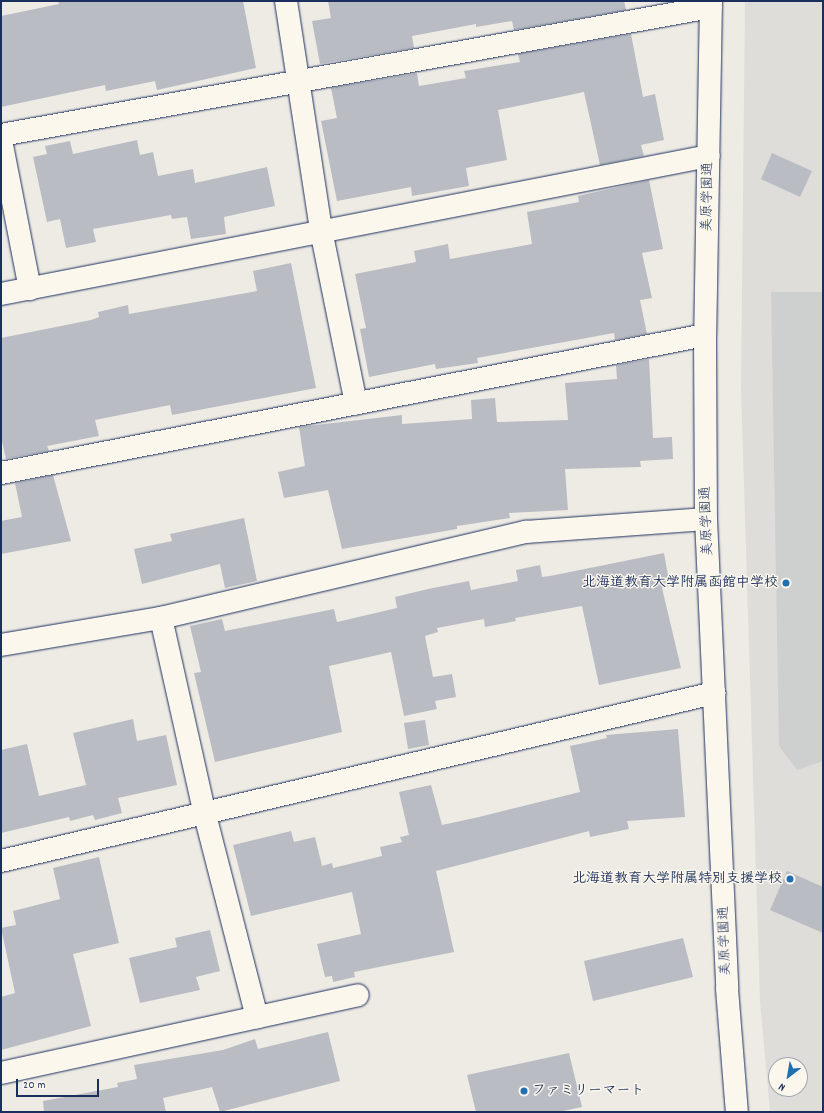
<!DOCTYPE html>
<html>
<head>
<meta charset="utf-8">
<style>
  body { margin:0 }
  #map { position:relative; width:824px; height:1113px; overflow:hidden; background:#eeebe4; font-family:Dekko,"Klee One",sans-serif }
  div>[style] { position:absolute }
  .built>* { inset:0; background:#deddda }
  .green>* { inset:0; background:#cecfcf }
  .building>* { inset:0; background:#b9bcc3 }
  .roads { filter:drop-shadow(0 0 1px #1b2f5e) drop-shadow(0 0 1px #1b2f5e) }
  .street>* { height:22px; margin:-11px; padding:0 11px; transform-origin:11px; border-radius:11px; background:#fbf7ec }
  .secondary>* { height:22px; margin:-11px; padding:0 11px; transform-origin:11px; border-radius:11px; background:#fbf7ec }
  .dots>* { width:11px; height:11px; translate:-50% -50%; box-sizing:border-box; border:2px solid #fbf7ec; border-radius:50% }
  span { translate:-50% -50%; white-space:nowrap; text-align:center; line-height:1.15; -webkit-text-stroke:3px #fbf7ec; paint-order:stroke }
  .street-label { font-size:14px; color:#1b2f5e }
  .poi-label { font-size:14px; color:#1b2f5e; font-weight:700 }
  .right { translate:-100% -50%; text-align:right }
  .left { translate:0 -50%; text-align:left }
  .frame { position:absolute; inset:0; border:2px solid #1b2f5e; pointer-events:none }
  .north { position:absolute; left:768px; top:1057px; width:40px; height:40px; box-sizing:border-box; background:#fbf7ec; border:1px solid #a1a7b3; border-radius:50%; rotate:211deg; font-size:11px; font-weight:700; line-height:16px; text-align:center; color:#1b2f5e }
  .north::after { content:''; display:block; margin:auto; width:14px; height:18px; background:#1f6fb2; clip-path:polygon(50% 0,100% 100%,50% 72%,0 100%) }
  .scale { position:absolute; left:16px; top:1079px; width:83px; height:18px; box-sizing:border-box; border:2px solid #1b2f5e; border-top:0; padding-left:5px; font-size:12px; line-height:14px; white-space:nowrap; color:#1b2f5e; -webkit-text-stroke:3px #fbf7ec; paint-order:stroke }
</style>
</head>
<body>
<div id="map">
  <div class="built">
    <div style="clip-path:polygon(evenodd,745px 1px,823px 1px,823px 1112px,770px 1112px,760px 1001px,741px 389px,745px 1px,776px 1065px,800px 1065px,800px 1089px,776px 1089px,776px 1065px)"></div>
  </div>
  <div class="green">
    <div style="clip-path:polygon(771px 292px,823px 292px,823px 761px,797px 770px,779px 746px)"></div>
  </div>
  <div class="building">
    <div style="clip-path:polygon(58px 1px,243px 1px,256px 68px,157px 90px,155px 81px,106px 91px,105px 85px,1px 107px,1px 16px,59px 4px)"></div>
    <div style="clip-path:polygon(328px 1px,624px 1px,626px 10px,514px 30px,512px 21px,476px 27px,476px 24px,412px 36px,414px 48px,320px 64px,312px 21px,331px 18px)"></div>
    <div style="clip-path:polygon(631px 34px,643px 97px,655px 94px,664px 140px,641px 145px,644px 156px,600px 165px,584px 92px,498px 110px,507px 160px,466px 168px,469px 186px,412px 196px,411px 187px,337px 201px,321px 121px,337px 118px,331px 88px,417px 73px,419px 86px,466px 78px,464px 71px,520px 62px,518px 54px)"></div>
    <div style="clip-path:polygon(137px 140px,140px 155px,153px 152px,158px 176px,193px 169px,195px 183px,267px 167px,275px 206px,224px 217px,226px 234px,191px 239px,187px 217px,172px 219px,171px 215px,93px 229px,96px 242px,66px 248px,60px 219px,47px 222px,33px 157px,47px 154px,45px 146px,70px 141px,73px 154px)"></div>
    <div style="clip-path:polygon(772px 153px,812px 171px,800px 197px,761px 179px)"></div>
    <div style="clip-path:polygon(649px 180px,663px 249px,642px 253px,652px 298px,640px 300px,647px 334px,615px 340px,614px 333px,477px 358px,478px 363px,436px 369px,435px 364px,369px 377px,360px 329px,366px 328px,355px 274px,416px 262px,414px 251px,448px 244px,450px 259px,532px 244px,527px 212px,579px 202px,578px 196px)"></div>
    <div style="clip-path:polygon(291px 263px,316px 388px,172px 415px,170px 405px,95px 420px,99px 436px,47px 446px,49px 451px,6px 459px,1px 437px,1px 338px,91px 320px,99px 317px,98px 312px,128px 305px,129px 314px,257px 291px,253px 271px)"></div>
    <div style="clip-path:polygon(649px 359px,653px 438px,672px 437px,673px 459px,640px 461px,641px 467px,565px 469px,568px 510px,509px 513px,510px 518px,457px 526px,457px 529px,342px 549px,328px 490px,284px 498px,278px 472px,305px 466px,299px 427px,402px 415px,402px 424px,472px 419px,471px 400px,495px 398px,497px 422px,568px 420px,565px 383px,617px 379px,616px 365px)"></div>
    <div style="clip-path:polygon(53px 475px,71px 541px,1px 554px,1px 521px,22px 517px,15px 483px)"></div>
    <div style="clip-path:polygon(244px 518px,257px 581px,225px 588px,220px 564px,142px 584px,134px 549px,172px 541px,170px 534px)"></div>
    <div style="clip-path:polygon(664px 553px,670px 586px,662px 588px,681px 668px,599px 685px,582px 606px,515px 618px,516px 621px,485px 627px,484px 619px,437px 628px,438px 632px,425px 636px,433px 677px,452px 674px,456px 697px,435px 701px,437px 709px,404px 716px,391px 652px,329px 666px,342px 732px,215px 762px,194px 673px,201px 672px,190px 626px,222px 619px,225px 631px,334px 609px,337px 622px,397px 608px,395px 597px,428px 589px,469px 581px,471px 590px,518px 581px,516px 570px,540px 565px,542px 577px,550px 576px)"></div>
    <div style="clip-path:polygon(133px 719px,137px 741px,166px 735px,177px 785px,118px 798px,122px 813px,95px 820px,93px 815px,70px 821px,69px 817px,1px 833px,1px 750px,27px 744px,39px 796px,86px 785px,73px 733px)"></div>
    <div style="clip-path:polygon(425px 720px,429px 745px,408px 749px,404px 723px)"></div>
    <div style="clip-path:polygon(678px 729px,685px 817px,627px 821px,629px 829px,590px 837px,589px 831px,436px 871px,454px 952px,354px 972px,355px 977px,333px 982px,332px 976px,325px 977px,317px 944px,361px 934px,352px 892px,251px 916px,233px 845px,291px 831px,294px 842px,315px 837px,322px 866px,332px 863px,333px 868px,382px 856px,380px 847px,402px 842px,400px 837px,409px 835px,399px 792px,431px 785px,442px 825px,479px 817px,580px 792px,570px 746px,607px 738px,606px 735px)"></div>
    <div style="clip-path:polygon(99px 857px,119px 943px,73px 954px,91px 1026px,1px 1050px,1px 997px,15px 993px,1px 928px,16px 925px,13px 911px,60px 899px,53px 868px)"></div>
    <div style="clip-path:polygon(787px 871px,823px 887px,823px 933px,770px 910px)"></div>
    <div style="clip-path:polygon(210px 930px,220px 971px,196px 977px,200px 990px,140px 1003px,129px 958px,177px 947px,175px 938px)"></div>
    <div style="clip-path:polygon(683px 938px,693px 977px,593px 1001px,584px 961px)"></div>
    <div style="clip-path:polygon(328px 1032px,340px 1081px,220px 1112px,212px 1087px,163px 1098px,166px 1112px,44px 1112px,43px 1101px,118px 1087px,117px 1083px,137px 1079px,134px 1065px,223px 1050px,255px 1039px,258px 1049px)"></div>
    <div style="clip-path:polygon(569px 1053px,582px 1107px,558px 1112px,476px 1112px,467px 1075px)"></div>
  </div>
  <div class="roads">
    <div class="street">
      <div style="left:286px;top:1px;width:232px;rotate:81.3deg"></div>
      <div style="left:321px;top:230px;width:177px;rotate:78.6deg"></div>
      <div style="left:1px;top:135px;width:721px;rotate:-10.22deg"></div>
      <div style="left:1px;top:140px;width:152px;rotate:79deg"></div>
      <div style="left:1px;top:294px;width:721px;rotate:-11.03deg"></div>
      <div style="left:1px;top:473px;width:717px;rotate:-11.09deg"></div>
      <div style="left:161px;top:618px;width:202px;rotate:77.4deg"></div>
      <div style="left:205px;top:815px;width:209px;rotate:75.6deg"></div>
      <div style="left:1px;top:645px;width:162px;rotate:-9.6deg"></div>
      <div style="left:161px;top:618px;width:375px;rotate:-13.3deg"></div>
      <div style="left:526px;top:532px;width:180px;rotate:-4.1deg"></div>
      <div style="left:1px;top:861px;width:733px;rotate:-13.26deg"></div>
      <div style="left:1px;top:1073px;width:365px;rotate:-12.3deg"></div>
    </div>
    <div class="secondary">
      <div style="left:711px;top:1px;width:334px;rotate:91deg"></div>
      <div style="left:705px;top:335px;width:184px;rotate:89.7deg"></div>
      <div style="left:706px;top:519px;width:470px;rotate:87.4deg"></div>
      <div style="left:727px;top:989px;width:123px;rotate:85.4deg"></div>
    </div>
  </div>
  <div class="dots">
    <div style="left:786px;top:583px;background:#1f6fb2"></div>
    <div style="left:790px;top:879px;background:#1f6fb2"></div>
    <div style="left:524px;top:1091px;background:#1f6fb2"></div>
  </div>
  <div class="street-label">
    <span style="left:708px;top:197px;rotate:-89deg">美原学園通</span>
    <span style="left:707px;top:521px;rotate:-92deg">美原学園通</span>
    <span style="left:725px;top:941px;rotate:-92deg">美原学園通</span>
  </div>
  <div class="poi-label">
    <span class="right" style="left:778px;top:583px">北海道教育大学附属函館中学校</span>
    <span class="right" style="left:782px;top:879px">北海道教育大学附属特別支援学校</span>
    <span class="left" style="left:532px;top:1091px">ファミリーマート</span>
  </div>
  <div class="frame"></div>
  <div class="north">N</div>
  <div class="scale">20 m</div>
</div>
</body>
</html>
